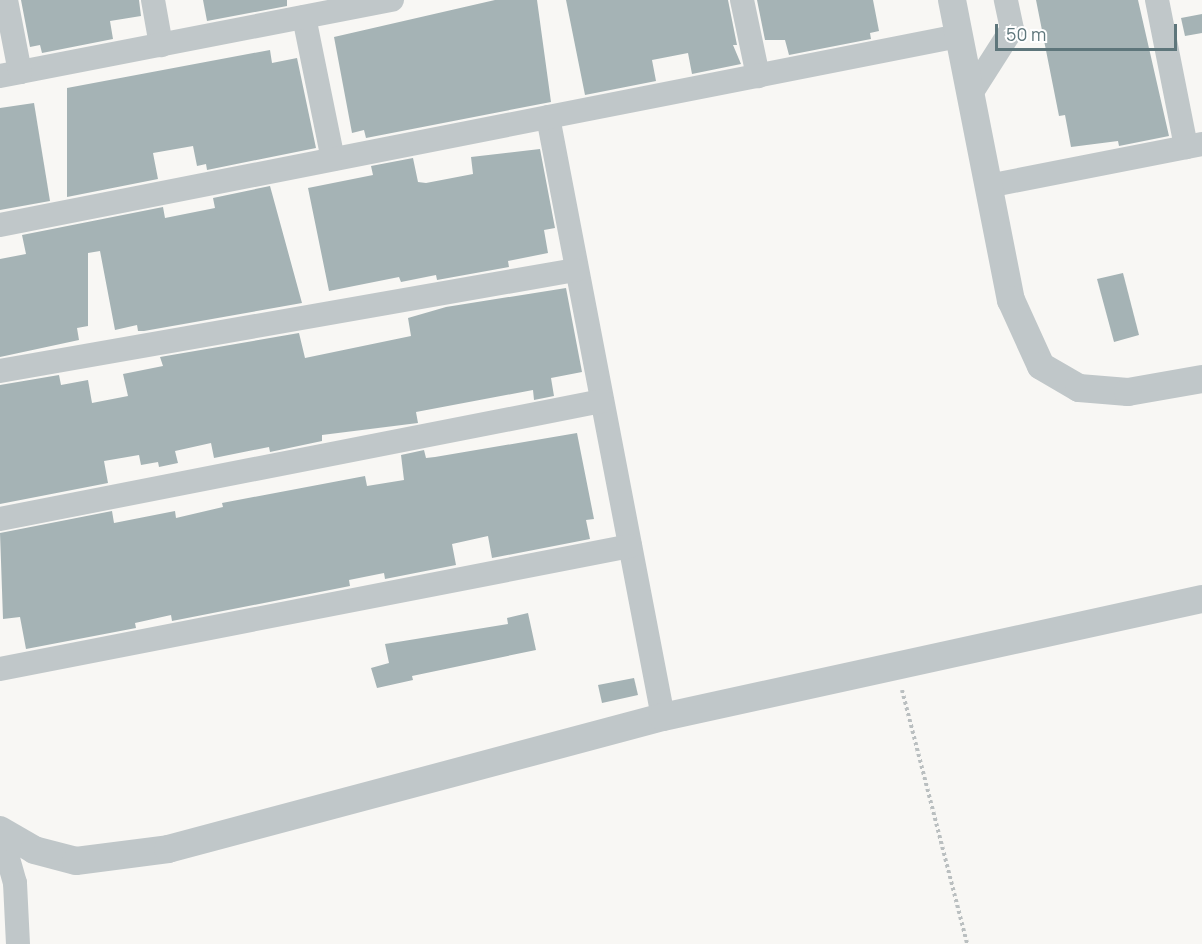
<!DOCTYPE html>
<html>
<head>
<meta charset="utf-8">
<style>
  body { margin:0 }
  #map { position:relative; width:1202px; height:944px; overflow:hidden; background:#f8f7f4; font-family:Manrope,sans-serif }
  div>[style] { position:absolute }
  .building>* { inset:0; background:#a5b3b5 }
  .path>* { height:4px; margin-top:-2px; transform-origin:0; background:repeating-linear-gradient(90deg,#babfc0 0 3px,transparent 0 6px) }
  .minor>* { height:24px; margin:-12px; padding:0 12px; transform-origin:12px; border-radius:12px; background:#c0c7c9 }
  .tertiary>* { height:28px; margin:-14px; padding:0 14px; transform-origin:14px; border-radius:14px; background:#c0c7c9 }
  span { translate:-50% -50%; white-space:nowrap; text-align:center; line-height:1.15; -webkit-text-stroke:6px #fff; paint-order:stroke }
  .scale { position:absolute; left:995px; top:24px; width:182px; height:27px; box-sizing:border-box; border:3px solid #5e767b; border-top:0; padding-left:8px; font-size:18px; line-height:21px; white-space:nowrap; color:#5e767b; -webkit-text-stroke:4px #fff; paint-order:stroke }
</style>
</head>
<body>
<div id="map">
  <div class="building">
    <div style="clip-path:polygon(21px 0,139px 0,141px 16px,110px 21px,113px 39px,42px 53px,40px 45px,30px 47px)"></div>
    <div style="clip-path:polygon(203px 0,287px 0,287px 6px,207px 21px)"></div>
    <div style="clip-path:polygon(495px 0,537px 0,551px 102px,366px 138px,364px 130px,352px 133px,334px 37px)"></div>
    <div style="clip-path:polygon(566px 0,728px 0,737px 45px,733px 45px,741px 64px,692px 74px,688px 53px,652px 60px,656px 81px,585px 95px)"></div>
    <div style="clip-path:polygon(757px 0,873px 0,879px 31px,870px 33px,871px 39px,789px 55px,785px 40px,765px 40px)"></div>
    <div style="clip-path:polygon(1036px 0,1138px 0,1169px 136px,1119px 146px,1118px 141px,1071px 147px,1065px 115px,1059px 116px)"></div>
    <div style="clip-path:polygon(1202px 14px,1202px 33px,1185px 36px,1181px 18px)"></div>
    <div style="clip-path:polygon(270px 50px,272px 63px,297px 58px,316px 148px,207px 170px,206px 164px,197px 166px,193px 146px,153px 153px,158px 179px,67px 197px,67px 88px)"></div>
    <div style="clip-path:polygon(34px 103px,50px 201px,0 210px,0 108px)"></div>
    <div style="clip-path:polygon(540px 149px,555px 228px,544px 230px,548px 253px,508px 261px,509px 267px,437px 280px,436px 275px,401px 282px,399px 277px,329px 291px,308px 188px,373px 175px,371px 166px,413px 158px,418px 182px,426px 183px,473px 174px,471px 157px)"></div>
    <div style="clip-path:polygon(270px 186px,302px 303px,144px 331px,138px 331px,137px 325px,115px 330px,100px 251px,88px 253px,88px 326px,77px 328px,79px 340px,0 357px,0 259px,26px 254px,22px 235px,163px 207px,165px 218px,215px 208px,213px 198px)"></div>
    <div style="clip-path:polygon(1123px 273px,1139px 335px,1114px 342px,1097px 279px)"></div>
    <div style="clip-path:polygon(566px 288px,582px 372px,551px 378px,554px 396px,534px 400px,533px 390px,416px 412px,418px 423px,322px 435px,322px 441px,270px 452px,269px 447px,214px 458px,211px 443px,175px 451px,178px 463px,159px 467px,158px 462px,141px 465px,139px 455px,104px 461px,108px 483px,0 504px,0 385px,59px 375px,61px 385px,88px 380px,92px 403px,128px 396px,123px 374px,163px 366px,160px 357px,299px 333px,305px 358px,411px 336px,408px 318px,446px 307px)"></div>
    <div style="clip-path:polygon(577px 433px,594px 519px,586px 520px,590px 539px,492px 558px,488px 536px,452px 544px,456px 565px,385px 579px,384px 573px,349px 580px,350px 586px,172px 621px,171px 615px,135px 623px,136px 628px,26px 649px,20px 617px,3px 619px,0 533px,112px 511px,114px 523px,175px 511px,176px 518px,223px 507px,222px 503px,365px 476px,367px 486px,404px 480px,401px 455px,424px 450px,426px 458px,435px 457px)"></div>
    <div style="clip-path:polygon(528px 613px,536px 650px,412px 676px,413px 680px,377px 688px,371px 668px,389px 663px,385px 644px,508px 624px,507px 618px)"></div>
    <div style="clip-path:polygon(634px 678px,638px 695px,602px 703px,598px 685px)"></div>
  </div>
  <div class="path">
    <div style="left:902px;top:690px;width:262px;rotate:75.6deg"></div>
  </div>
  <div class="minor">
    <div style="left:153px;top:0;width:46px;rotate:79.9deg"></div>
    <div style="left:742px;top:0;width:78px;rotate:78.1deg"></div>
    <div style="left:1157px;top:0;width:150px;rotate:78.8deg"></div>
    <div style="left:304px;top:17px;width:145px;rotate:78.5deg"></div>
    <div style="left:20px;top:72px;width:379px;rotate:-11deg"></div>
    <div style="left:0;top:76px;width:20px;rotate:-11deg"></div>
    <div style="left:20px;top:72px;width:73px;rotate:-101deg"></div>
    <div style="left:970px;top:95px;width:78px;rotate:-57.5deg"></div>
    <div style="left:1012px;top:29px;width:30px;rotate:-102deg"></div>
    <div style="left:548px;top:117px;width:611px;rotate:79.15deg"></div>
    <div style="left:988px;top:186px;width:218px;rotate:-11.1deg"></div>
    <div style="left:0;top:225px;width:977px;rotate:-11.15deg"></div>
    <div style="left:0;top:371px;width:584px;rotate:-9.96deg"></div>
    <div style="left:0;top:519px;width:613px;rotate:-11.09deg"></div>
    <div style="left:0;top:669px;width:642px;rotate:-11.05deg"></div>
    <div style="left:0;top:830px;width:55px;rotate:74.2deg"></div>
    <div style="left:15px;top:883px;width:61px;rotate:87.2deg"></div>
  </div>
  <div class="tertiary">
    <div style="left:952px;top:0;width:306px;rotate:78.9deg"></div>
    <div style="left:1011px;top:300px;width:72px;rotate:65.6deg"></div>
    <div style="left:1041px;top:366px;width:44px;rotate:30.1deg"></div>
    <div style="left:1079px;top:388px;width:49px;rotate:4.7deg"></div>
    <div style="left:1128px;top:392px;width:75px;rotate:-10deg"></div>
    <div style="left:0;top:830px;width:39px;rotate:30deg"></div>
    <div style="left:34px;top:850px;width:43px;rotate:14.7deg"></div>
    <div style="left:76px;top:861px;width:93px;rotate:-7.4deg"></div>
    <div style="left:168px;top:849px;width:512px;rotate:-14.93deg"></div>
    <div style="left:663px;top:717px;width:552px;rotate:-12.35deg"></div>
  </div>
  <div class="scale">50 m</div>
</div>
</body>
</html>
